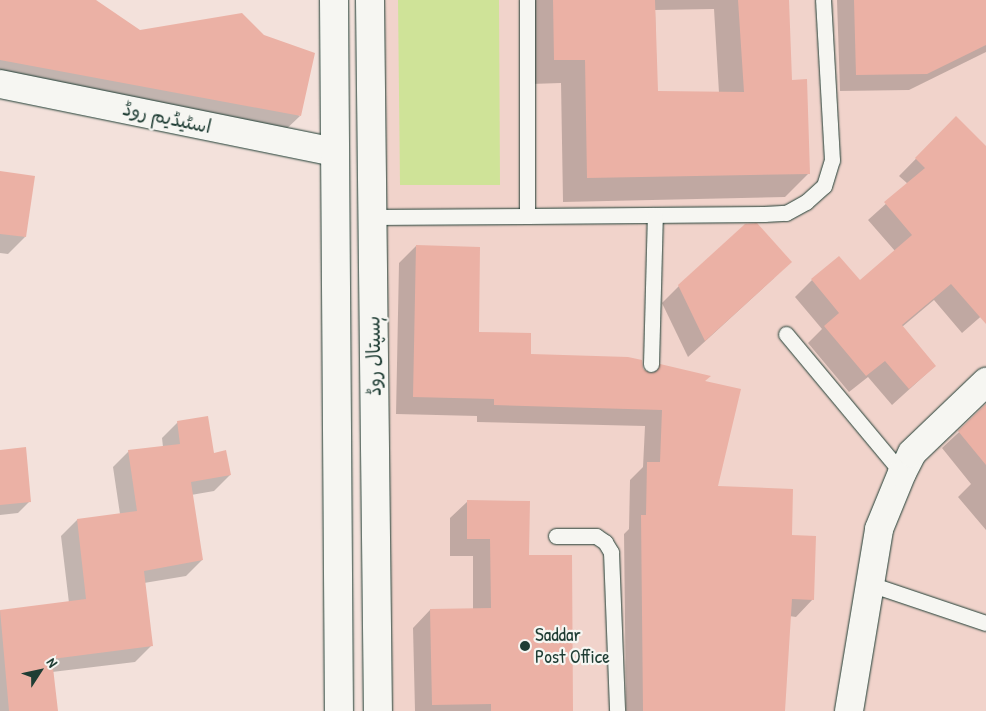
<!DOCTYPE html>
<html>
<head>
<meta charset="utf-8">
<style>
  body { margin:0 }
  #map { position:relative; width:986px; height:711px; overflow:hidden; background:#f3e1db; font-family:"Patrick Hand","Playpen Sans Arabic",sans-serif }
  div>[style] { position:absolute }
  .built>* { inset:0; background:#f1d3cb }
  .green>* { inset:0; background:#cfe398 }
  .shadow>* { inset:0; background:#0003 }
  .building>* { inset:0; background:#ebb1a5 }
  .roads { filter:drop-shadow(0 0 1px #1f3d34) drop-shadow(0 0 1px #1f3d34) }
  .service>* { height:15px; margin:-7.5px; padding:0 7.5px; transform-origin:7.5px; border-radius:7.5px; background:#f6f6f2 }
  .minor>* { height:28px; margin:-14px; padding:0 14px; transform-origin:14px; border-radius:14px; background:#f6f6f2 }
  .secondary>* { height:28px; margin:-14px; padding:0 14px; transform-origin:14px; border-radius:14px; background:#f6f6f2 }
  .dots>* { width:14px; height:14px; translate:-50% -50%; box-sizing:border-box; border:2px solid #f6f6f2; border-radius:50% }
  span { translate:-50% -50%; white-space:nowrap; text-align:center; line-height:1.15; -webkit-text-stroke:4.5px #f6f6f2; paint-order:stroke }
  .street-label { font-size:19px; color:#1f3d34 }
  .poi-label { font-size:19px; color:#1f3d34 }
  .left { translate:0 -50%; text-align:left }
  .north { position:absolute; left:15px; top:646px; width:50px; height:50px; -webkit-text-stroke:4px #f6f6f2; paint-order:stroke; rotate:55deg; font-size:14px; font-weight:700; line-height:20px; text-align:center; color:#1f3d34 }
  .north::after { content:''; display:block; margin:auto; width:18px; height:22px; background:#1f3d34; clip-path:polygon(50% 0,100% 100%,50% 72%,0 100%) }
</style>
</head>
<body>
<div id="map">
  <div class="built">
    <div style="clip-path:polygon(374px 0,986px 0,986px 711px,378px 711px)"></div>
  </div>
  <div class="green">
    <div style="clip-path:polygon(398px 0,499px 0,500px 185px,400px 185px)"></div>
  </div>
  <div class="shadow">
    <div style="clip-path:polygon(0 0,93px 0,140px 32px,300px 116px,279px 136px,0 85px)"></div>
    <div style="clip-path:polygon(evenodd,528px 0,787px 0,791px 81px,809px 173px,785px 197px,563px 202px,561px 83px,531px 84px,528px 0,714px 9px,719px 93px,657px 92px,655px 10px,714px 9px)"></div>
    <div style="clip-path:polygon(837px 0,986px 0,986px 52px,909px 90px,840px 91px)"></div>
    <div style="clip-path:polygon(956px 118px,986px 148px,986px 312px,962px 333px,934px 300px,902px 327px,935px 366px,892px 405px,868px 377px,849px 392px,808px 343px,822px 329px,795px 297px,812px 280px,860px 282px,895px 251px,868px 220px,908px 184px,899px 176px)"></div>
    <div style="clip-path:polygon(0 172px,25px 237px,8px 254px,0 253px)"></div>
    <div style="clip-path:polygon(416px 246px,477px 333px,530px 356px,642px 370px,652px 374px,661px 366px,703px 382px,717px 487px,791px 536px,813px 599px,796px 617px,789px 616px,784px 711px,626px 711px,624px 534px,629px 529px,630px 480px,643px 467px,645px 426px,477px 422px,477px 416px,396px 414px,399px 263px)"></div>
    <div style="clip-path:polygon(774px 278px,688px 357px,662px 303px,679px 286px)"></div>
    <div style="clip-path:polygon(986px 407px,986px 530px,958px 497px,971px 484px,942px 448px)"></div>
    <div style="clip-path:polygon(178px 422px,230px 475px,214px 491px,191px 495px,202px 560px,186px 576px,144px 583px,151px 646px,135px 662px,52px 672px,57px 711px,0 711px,0 611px,69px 603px,61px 536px,77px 520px,120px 514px,113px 467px,129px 451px,163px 447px,162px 438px)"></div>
    <div style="clip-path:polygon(0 451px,30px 501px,18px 513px,0 515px)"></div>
    <div style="clip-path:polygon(468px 501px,528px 556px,571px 711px,415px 711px,413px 628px,430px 610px,473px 610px,473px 556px,450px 556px,450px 518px)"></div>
  </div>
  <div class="building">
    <div style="clip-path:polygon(0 0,96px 0,140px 30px,242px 13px,264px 35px,315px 53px,301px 116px,0 60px)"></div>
    <div style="clip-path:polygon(553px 0,655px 0,658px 91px,744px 92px,738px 0,789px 0,792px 80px,807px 79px,810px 174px,587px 178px,585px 60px,554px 60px)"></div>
    <div style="clip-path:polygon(854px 0,986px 0,986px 45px,927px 74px,856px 75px)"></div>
    <div style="clip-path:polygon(956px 116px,986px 146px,986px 324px,951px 284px,902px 325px,936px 366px,909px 389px,885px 361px,866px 376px,824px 326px,839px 313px,811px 279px,839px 256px,860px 280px,912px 235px,884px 202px,925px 168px,915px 158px)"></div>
    <div style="clip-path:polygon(0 171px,35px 176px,26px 237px,0 234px)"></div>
    <div style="clip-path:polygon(757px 223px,792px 262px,705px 341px,678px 285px,745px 224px)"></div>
    <div style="clip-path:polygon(416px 245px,480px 247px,479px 332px,531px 333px,531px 354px,628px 357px,642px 360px,643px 369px,650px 373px,656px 372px,660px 364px,711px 376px,705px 381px,741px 389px,718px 486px,793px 489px,792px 535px,816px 536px,814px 600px,792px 599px,785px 711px,643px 711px,641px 515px,646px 515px,647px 462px,660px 462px,662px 410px,494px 405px,494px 399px,413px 397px)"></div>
    <div style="clip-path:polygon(986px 404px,986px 465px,958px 431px)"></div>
    <div style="clip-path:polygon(208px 416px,214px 453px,226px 450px,231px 475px,191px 482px,203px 560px,144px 571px,153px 646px,52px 659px,58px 711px,9px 711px,0 610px,86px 599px,77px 519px,137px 511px,128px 450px,180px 444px,177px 421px)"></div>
    <div style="clip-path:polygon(26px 447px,31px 502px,0 505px,0 450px)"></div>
    <div style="clip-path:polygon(467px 500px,530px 501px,529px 555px,572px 555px,573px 711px,491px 711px,491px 704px,432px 705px,430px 609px,491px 608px,490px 539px,467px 539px)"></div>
  </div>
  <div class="roads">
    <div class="service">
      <div style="left:527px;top:216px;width:237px;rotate:-0.5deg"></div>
      <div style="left:764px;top:214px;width:22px;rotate:-3deg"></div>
      <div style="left:786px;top:213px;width:23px;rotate:-29deg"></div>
      <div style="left:806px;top:202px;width:24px;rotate:-42deg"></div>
      <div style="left:824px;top:186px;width:27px;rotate:-73deg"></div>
      <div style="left:832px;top:160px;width:160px;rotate:-93.2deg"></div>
      <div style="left:372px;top:217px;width:155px;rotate:-0.4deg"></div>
      <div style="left:527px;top:216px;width:216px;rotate:-90deg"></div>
      <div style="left:786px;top:334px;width:181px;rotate:50.2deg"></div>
      <div style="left:651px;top:364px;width:149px;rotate:-88.5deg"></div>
      <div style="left:556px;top:536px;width:40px"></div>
      <div style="left:596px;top:536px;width:11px;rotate:34deg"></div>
      <div style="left:605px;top:542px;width:12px;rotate:59deg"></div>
      <div style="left:611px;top:552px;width:159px;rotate:87.8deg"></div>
      <div style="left:870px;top:584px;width:122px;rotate:18.6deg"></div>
    </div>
    <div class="minor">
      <div style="left:0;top:84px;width:340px;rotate:11.5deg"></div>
      <div style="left:849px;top:711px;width:184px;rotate:-80.6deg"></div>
      <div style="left:879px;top:529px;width:61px;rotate:-67.7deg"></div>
      <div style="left:902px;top:473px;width:22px;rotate:-63deg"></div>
      <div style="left:912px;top:453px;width:103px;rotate:-43.8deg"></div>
    </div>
    <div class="secondary">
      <div style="left:334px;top:0;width:711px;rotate:89.6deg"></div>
      <div style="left:370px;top:0;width:711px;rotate:89.36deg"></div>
    </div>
  </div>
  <div class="dots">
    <div style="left:525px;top:646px;background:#1f3d34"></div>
  </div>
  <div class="street-label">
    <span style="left:167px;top:118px;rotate:12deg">اسٹیڈیم روڈ</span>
    <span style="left:374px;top:356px;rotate:-91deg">ہسپتال روڈ</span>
  </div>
  <div class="poi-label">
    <span class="left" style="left:535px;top:646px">Saddar<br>Post Office</span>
  </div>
  <div class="north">N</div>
</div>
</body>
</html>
